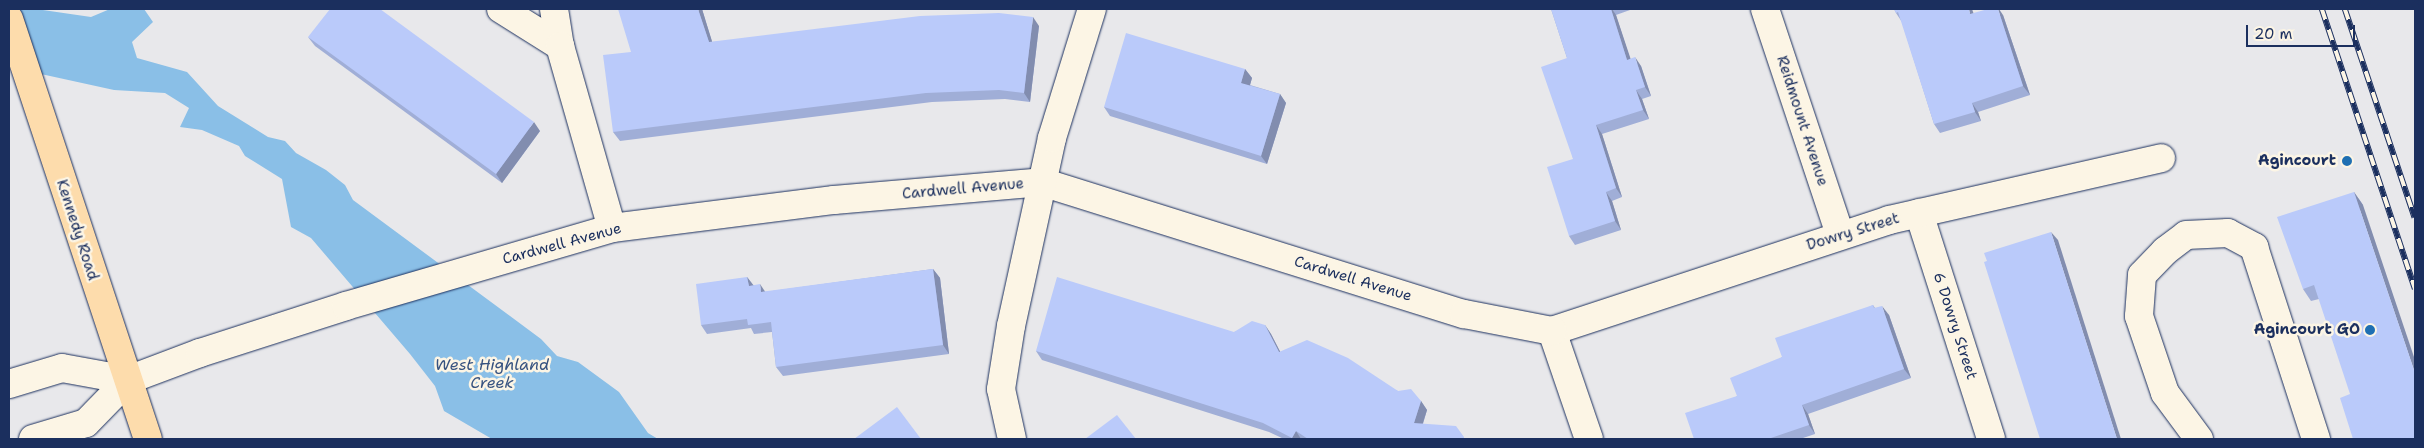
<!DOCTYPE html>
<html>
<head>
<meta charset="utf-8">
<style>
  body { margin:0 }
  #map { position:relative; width:2424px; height:448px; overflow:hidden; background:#e8e8eb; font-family:"Shantell Sans",sans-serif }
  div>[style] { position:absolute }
  .water>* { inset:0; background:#8abfe7 }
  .roads { filter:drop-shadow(0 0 1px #1b2f5e) drop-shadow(0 0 1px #1b2f5e) }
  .minor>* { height:28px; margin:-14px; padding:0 14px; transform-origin:14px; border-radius:14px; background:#fcf5e5 }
  .major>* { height:28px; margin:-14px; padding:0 14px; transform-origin:14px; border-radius:14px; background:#fddcac }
  .rail>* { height:5.5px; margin-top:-2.75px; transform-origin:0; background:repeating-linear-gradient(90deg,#fcf5e5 0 11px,#1b2f5e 0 22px); box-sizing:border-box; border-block:1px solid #1b2f5e }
  .wall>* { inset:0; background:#a0aed7 }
  .shaded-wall>* { inset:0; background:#828daf }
  .building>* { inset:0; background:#bacafa }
  .dots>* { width:14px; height:14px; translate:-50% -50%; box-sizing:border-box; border:2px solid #fcf5e5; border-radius:50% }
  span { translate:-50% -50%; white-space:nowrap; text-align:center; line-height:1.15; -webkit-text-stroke:5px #fcf5e5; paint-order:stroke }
  .street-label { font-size:15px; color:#1b2f5e }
  .poi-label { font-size:15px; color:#1b2f5e; font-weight:700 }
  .right { translate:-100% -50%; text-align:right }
  .water-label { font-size:16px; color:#375380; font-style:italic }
  .frame { position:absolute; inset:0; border:10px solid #1b2f5e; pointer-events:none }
  .scale { position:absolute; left:2246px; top:25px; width:109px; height:22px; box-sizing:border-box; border:2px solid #1b2f5e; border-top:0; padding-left:6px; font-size:15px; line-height:18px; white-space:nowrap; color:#1b2f5e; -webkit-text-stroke:4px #fcf5e5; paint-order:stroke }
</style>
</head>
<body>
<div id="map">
  <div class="water">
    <div style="clip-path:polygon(9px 9px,36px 9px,91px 17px,110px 9px,144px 9px,153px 22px,132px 42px,137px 58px,187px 72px,218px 106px,268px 137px,285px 141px,296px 153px,326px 170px,345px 185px,353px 200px,541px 339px,557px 356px,578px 362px,619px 392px,648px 433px,658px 439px,492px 439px,444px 411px,435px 386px,410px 354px,311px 238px,291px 227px,282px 179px,245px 156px,239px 146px,202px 130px,180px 127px,189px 108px,165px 93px,114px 90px,9px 67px)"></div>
  </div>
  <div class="roads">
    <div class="minor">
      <div style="left:501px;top:9px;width:70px;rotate:32.1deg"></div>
      <div style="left:554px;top:9px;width:37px;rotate:81deg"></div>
      <div style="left:560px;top:46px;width:189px;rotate:74.1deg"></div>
      <div style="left:1765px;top:9px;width:237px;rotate:71.6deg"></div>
      <div style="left:1919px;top:213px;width:237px;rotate:72.3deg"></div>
      <div style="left:1552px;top:331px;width:355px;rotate:-18.2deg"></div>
      <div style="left:1889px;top:220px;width:279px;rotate:-12.8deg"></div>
      <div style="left:1552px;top:331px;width:114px;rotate:71.1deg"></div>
      <div style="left:9px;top:384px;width:55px;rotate:-16.8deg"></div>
      <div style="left:62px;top:368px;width:67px;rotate:10.3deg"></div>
      <div style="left:33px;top:439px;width:55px;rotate:-16.8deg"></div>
      <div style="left:86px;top:423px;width:60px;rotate:-45.7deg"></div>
      <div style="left:128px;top:380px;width:77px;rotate:-20.6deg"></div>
      <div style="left:200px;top:353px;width:153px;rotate:-17.8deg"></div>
      <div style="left:346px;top:306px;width:277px;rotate:-16.3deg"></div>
      <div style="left:612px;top:228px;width:224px;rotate:-7.2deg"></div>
      <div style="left:834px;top:200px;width:209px;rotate:-4.9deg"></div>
      <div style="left:1042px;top:182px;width:442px;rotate:17.4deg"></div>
      <div style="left:1464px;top:314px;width:90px;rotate:10.9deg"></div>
      <div style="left:1012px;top:439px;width:51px;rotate:-102.4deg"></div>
      <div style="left:1001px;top:389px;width:64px;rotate:-81deg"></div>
      <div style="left:1011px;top:326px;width:192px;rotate:-77.7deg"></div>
      <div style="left:1052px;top:138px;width:135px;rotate:-72.8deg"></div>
      <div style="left:2199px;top:439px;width:57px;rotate:-126.5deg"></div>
      <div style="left:2165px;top:393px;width:81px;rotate:-108.7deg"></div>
      <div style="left:2139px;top:316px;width:41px;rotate:-85.8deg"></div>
      <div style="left:2142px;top:275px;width:33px;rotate:-46deg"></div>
      <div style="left:2165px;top:251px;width:26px;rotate:-37deg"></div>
      <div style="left:2186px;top:235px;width:42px;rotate:-2.7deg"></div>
      <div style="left:2228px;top:233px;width:30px;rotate:28deg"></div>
      <div style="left:2254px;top:247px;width:202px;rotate:72.1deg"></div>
    </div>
    <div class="major">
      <div style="left:9px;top:19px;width:442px;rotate:71.7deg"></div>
    </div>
  </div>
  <div class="rail">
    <div style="left:2322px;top:9px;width:295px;rotate:71.6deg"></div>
    <div style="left:2345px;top:9px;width:220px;rotate:71.5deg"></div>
  </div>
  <div class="wall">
    <div style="clip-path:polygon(702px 9px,712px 42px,1039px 26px,1030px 102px,1005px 99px,932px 102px,620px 141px,613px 132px,631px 52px)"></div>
    <div style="clip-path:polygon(1551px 9px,1630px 9px,1630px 10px,1616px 15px,1630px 59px,1641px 66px,1651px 96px,1642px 99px,1649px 119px,1602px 134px,1622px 197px,1612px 201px,1621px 230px,1575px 245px,1569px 236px,1573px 159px,1567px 58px)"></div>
    <div style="clip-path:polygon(1894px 9px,2003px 15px,2030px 95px,1978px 112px,1981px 121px,1940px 133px,1934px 124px,1902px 22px,1896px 13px)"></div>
    <div style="clip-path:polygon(308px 37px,540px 131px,502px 183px,315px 46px)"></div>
    <div style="clip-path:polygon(1245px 69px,1252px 78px,1250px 85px,1280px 94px,1286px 103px,1267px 164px,1110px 116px,1104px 107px)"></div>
    <div style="clip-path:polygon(2354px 192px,2363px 205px,2319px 299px,2311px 301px,2303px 289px)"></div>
    <div style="clip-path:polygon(933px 269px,940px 278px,949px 354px,783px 376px,776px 367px,772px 332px,754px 334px,751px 328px,707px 334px,701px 325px,747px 277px,753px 285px,765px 292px)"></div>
    <div style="clip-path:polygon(1873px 305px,1875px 308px,1889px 315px,1911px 378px,1808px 414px,1815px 434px,1800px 439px,1694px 439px,1737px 396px,1782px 357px)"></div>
    <div style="clip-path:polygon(1265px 325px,1271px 334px,1280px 352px,1398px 391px,1421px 401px,1427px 410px,1423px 424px,1466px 439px,1284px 439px,1269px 432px,1042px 360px,1036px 351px,1234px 332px)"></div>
  </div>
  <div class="shaded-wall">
    <div style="clip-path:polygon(698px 9px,702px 9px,715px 51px,709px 42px)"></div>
    <div style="clip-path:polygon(1611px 9px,1612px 9px,1616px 15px,1634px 69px,1627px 60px)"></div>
    <div style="clip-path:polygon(1969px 9px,1972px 9px,1977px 23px,1970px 14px)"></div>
    <div style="clip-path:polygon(1998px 9px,1999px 9px,2003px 15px,2030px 95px,2023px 86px)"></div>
    <div style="clip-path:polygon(1033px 17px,1039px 26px,1030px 102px,1024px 93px)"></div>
    <div style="clip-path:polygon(1635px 57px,1641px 66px,1651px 96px,1645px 87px)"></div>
    <div style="clip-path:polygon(1245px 69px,1252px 78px,1248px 92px,1241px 83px)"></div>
    <div style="clip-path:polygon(1636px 90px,1642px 99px,1649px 119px,1643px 110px)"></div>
    <div style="clip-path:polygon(1280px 94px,1286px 103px,1267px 164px,1261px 156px)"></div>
    <div style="clip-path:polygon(1972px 103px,1978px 112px,1981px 121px,1975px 112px)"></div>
    <div style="clip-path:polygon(534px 122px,540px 131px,502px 183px,496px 174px)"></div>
    <div style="clip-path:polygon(1596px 125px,1602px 134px,1622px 197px,1616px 188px)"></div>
    <div style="clip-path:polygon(1606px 192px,1612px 201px,1621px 230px,1615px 221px)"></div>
    <div style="clip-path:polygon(2354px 192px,2363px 205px,2415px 360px,2415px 373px)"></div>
    <div style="clip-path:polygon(2051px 232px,2058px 240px,2121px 439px,2117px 439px)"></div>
    <div style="clip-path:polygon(933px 269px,940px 278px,949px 354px,943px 345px)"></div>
    <div style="clip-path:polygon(747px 277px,754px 286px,749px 286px)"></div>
    <div style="clip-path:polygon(760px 284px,766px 293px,761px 292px)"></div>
    <div style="clip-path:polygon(1882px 306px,1889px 315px,1911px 378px,1904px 369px)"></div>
    <div style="clip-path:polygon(1265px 325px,1271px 334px,1285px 361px,1279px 352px)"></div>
    <div style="clip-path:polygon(1421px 401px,1427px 410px,1420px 432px,1414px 423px)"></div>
    <div style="clip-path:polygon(1802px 405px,1808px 414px,1815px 434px,1809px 425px)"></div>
    <div style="clip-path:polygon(1296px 431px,1301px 439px,1294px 439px,1292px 438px)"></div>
  </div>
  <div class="building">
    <div style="clip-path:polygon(330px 9px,380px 9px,534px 122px,496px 174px,308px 37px)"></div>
    <div style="clip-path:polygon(618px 9px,698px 9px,709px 42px,920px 16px,999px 13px,1033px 17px,1024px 93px,999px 90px,926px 93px,613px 132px,603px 55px,631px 52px)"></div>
    <div style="clip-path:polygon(1551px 9px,1611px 9px,1627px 60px,1635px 57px,1645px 87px,1636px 90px,1643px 110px,1596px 125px,1616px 188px,1606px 192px,1615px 221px,1569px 236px,1547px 167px,1573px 159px,1541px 67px,1567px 58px)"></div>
    <div style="clip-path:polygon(1894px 9px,1969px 9px,1970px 14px,1988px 9px,1998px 9px,2023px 86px,1972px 103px,1975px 112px,1934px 124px,1898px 12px,1896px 13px)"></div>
    <div style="clip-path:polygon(1126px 33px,1245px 69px,1241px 83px,1280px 94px,1261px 156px,1104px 107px)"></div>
    <div style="clip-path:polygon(2354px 192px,2415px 373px,2415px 439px,2353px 439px,2340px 398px,2350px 394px,2314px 285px,2303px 289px,2277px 217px)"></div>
    <div style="clip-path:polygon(2051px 232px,2117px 439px,2040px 439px,1984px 262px,1987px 261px,1984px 253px)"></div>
    <div style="clip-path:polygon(933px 269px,943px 345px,776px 367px,771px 322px,748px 325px,747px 319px,701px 325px,696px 284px,747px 277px,749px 286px,760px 284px,761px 292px)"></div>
    <div style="clip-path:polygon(1057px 277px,1234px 332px,1252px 321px,1265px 325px,1279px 352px,1307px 340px,1348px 358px,1398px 391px,1411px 389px,1421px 401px,1414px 423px,1456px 426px,1464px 437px,1464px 439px,1308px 439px,1296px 431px,1292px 438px,1263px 423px,1036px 351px)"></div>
    <div style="clip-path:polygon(1873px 305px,1874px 308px,1882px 306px,1904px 369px,1802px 405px,1809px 425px,1768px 439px,1694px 439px,1685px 413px,1737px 396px,1730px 378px,1782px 357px,1775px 338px)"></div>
    <div style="clip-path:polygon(897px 407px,921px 439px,854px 439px)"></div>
    <div style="clip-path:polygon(1117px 415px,1136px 439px,1085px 439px)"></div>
  </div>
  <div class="dots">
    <div style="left:2347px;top:161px;background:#1f6fb2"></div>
    <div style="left:2370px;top:330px;background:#1f6fb2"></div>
  </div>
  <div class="street-label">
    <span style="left:1802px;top:121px;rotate:72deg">Reidmount Avenue</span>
    <span style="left:963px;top:189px;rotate:-5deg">Cardwell Avenue</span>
    <span style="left:77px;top:230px;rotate:72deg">Kennedy Road</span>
    <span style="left:1853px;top:232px;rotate:-17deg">Dowry Street</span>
    <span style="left:562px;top:244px;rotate:-15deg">Cardwell Avenue</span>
    <span style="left:1353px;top:279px;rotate:17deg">Cardwell Avenue</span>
    <span style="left:1955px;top:326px;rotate:72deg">6 Dowry Street</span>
  </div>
  <div class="poi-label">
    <span class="right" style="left:2336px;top:161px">Agincourt</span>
    <span class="right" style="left:2360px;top:330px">Agincourt GO</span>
  </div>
  <div class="water-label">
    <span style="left:492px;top:374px">West Highland<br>Creek</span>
  </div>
  <div class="frame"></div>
  <div class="scale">20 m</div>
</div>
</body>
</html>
